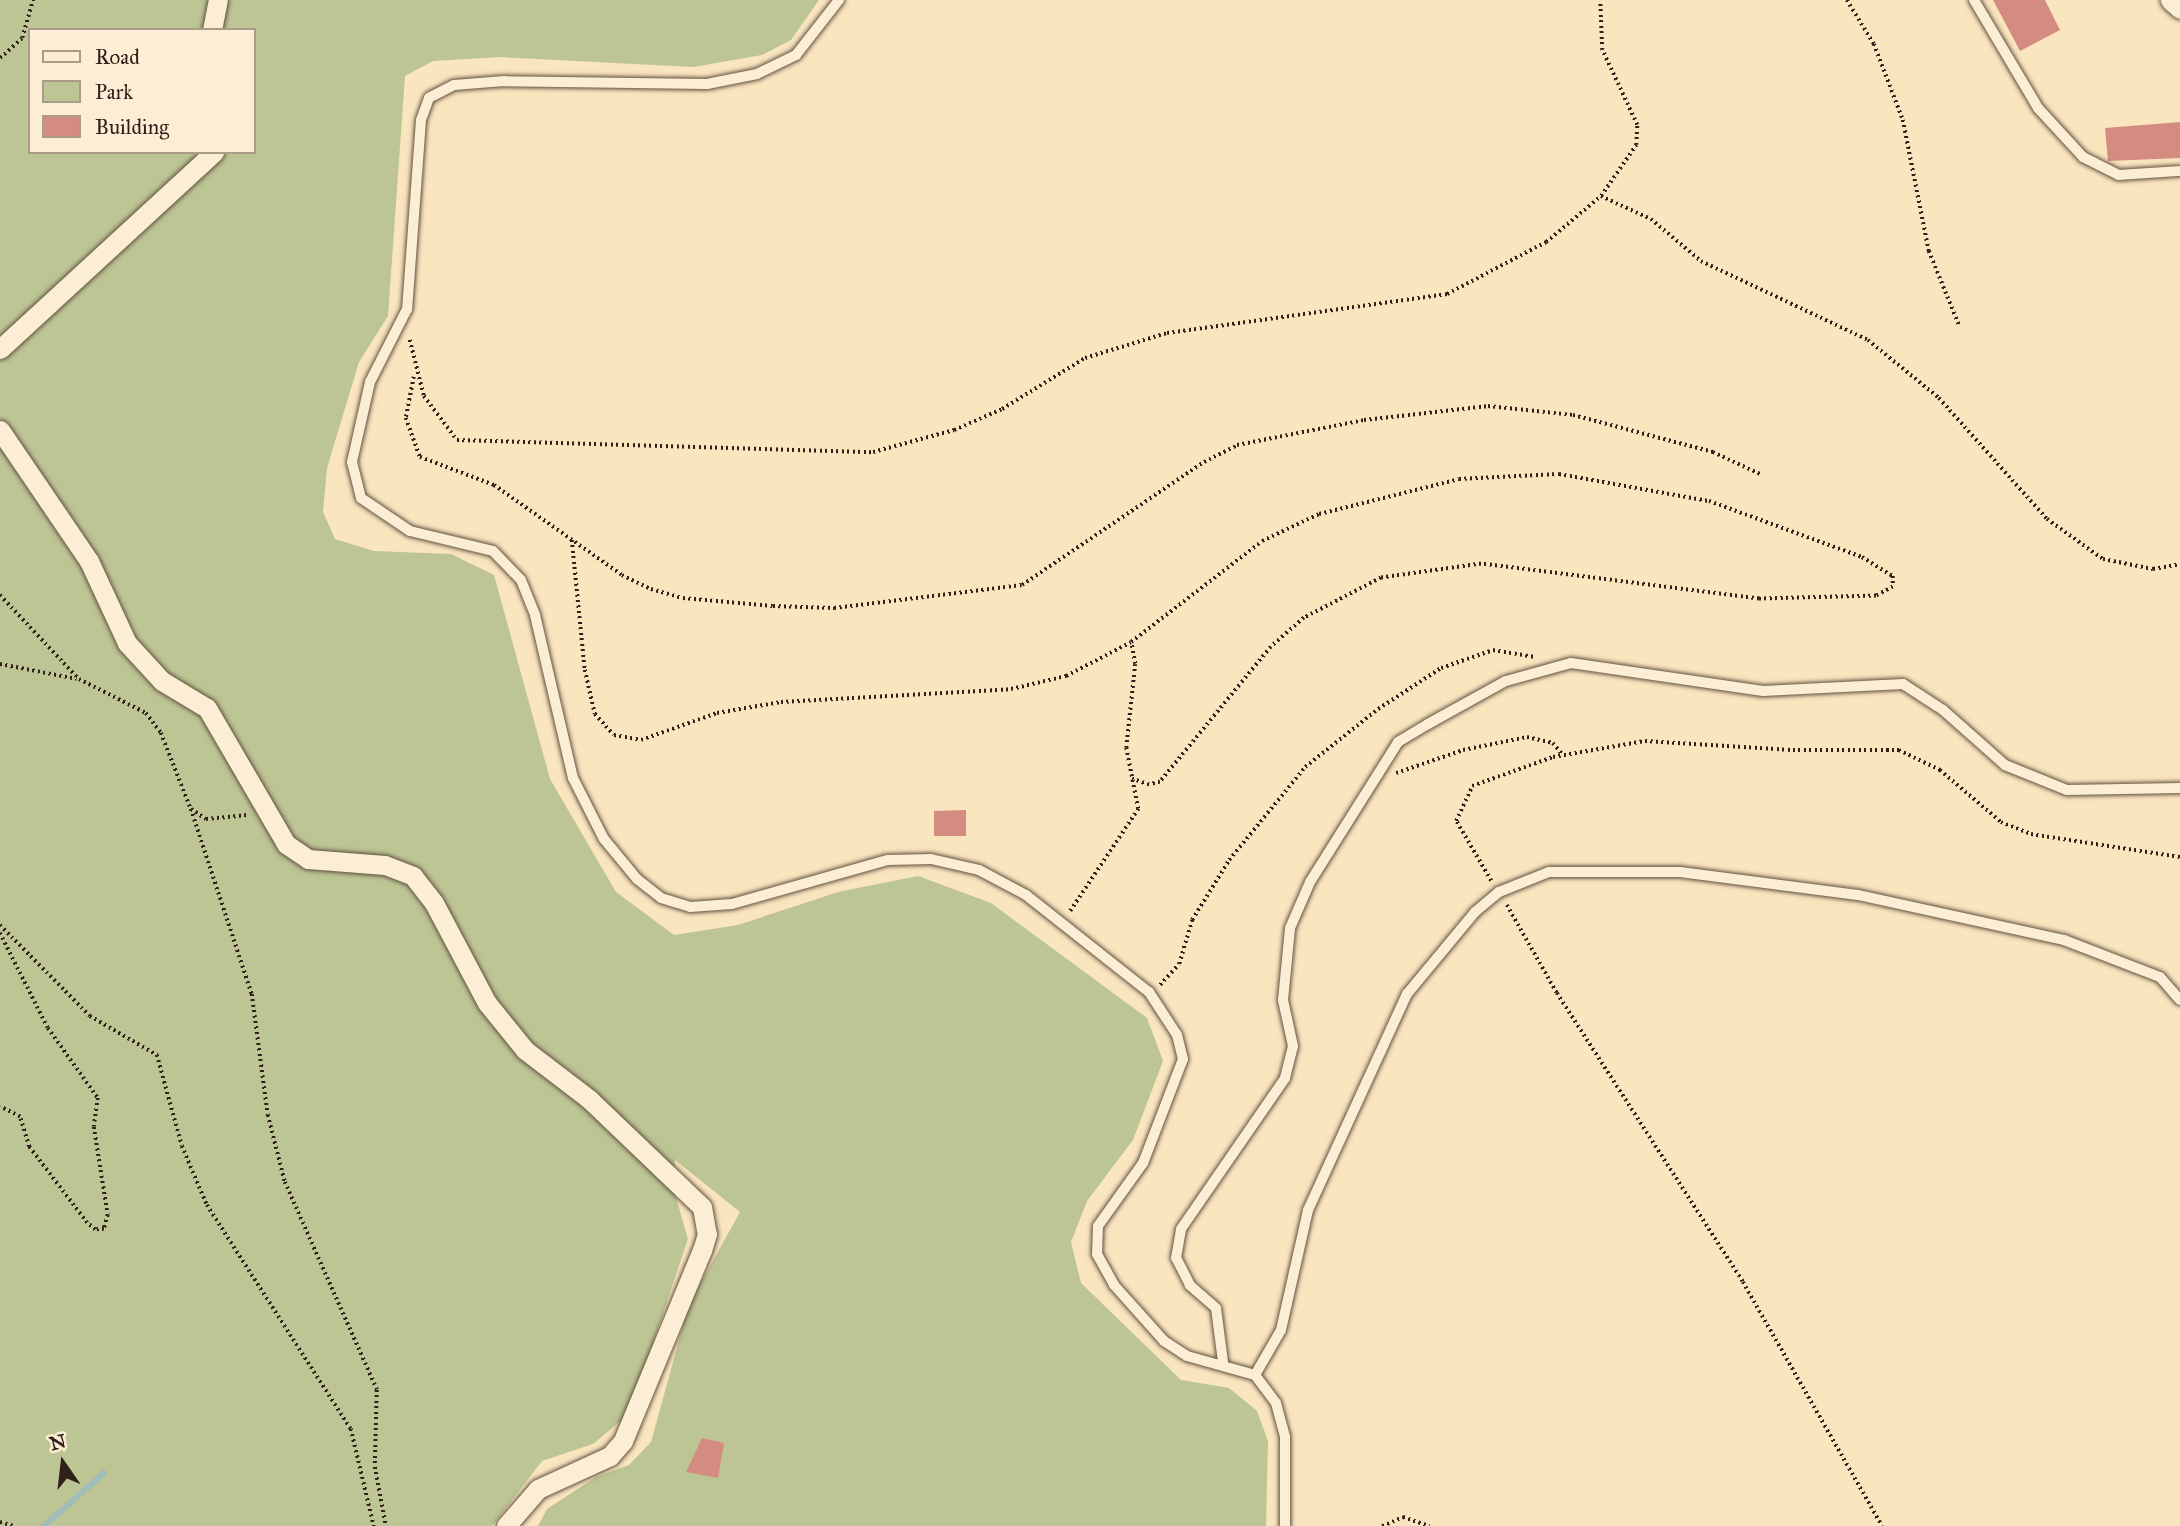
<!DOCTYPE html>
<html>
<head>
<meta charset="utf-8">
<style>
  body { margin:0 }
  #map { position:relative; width:2180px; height:1526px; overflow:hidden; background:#f9e5be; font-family:"IM FELL Great Primer",serif }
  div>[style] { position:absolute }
  .green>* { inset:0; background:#bcc593 }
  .stream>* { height:6px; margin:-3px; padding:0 3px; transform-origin:3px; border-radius:3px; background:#a0bdb9 }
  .building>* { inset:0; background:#d58c80 }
  .path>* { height:3.5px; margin-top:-1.75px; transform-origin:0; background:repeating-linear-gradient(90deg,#312019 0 2px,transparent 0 5.5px) }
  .roads { filter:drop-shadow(0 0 2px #635142) drop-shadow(0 0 2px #635142) }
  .service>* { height:10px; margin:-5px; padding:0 5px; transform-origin:5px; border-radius:5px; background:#fbeed5 }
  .minor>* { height:19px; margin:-9.5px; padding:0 9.5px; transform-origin:9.5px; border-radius:9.5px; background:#fbeed5 }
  span { translate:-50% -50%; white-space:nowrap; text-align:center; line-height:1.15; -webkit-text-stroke:7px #fbeed5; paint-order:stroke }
  .legend { position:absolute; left:28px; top:28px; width:228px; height:126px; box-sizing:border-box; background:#fbeed5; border:2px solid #aa9c8a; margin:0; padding:9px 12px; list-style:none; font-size:21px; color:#312019 }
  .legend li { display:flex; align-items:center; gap:14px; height:35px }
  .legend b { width:35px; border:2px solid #aa9c8a }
  .north { position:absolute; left:28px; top:1428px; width:70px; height:70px; -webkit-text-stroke:5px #fbeed5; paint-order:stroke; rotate:346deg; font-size:19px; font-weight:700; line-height:28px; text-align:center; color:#312019 }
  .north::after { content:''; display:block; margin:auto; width:24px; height:32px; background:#312019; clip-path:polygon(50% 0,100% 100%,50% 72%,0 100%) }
</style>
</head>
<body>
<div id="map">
  <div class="green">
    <div style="clip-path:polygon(evenodd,0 0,819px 0,791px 40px,762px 55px,693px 67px,500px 57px,433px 61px,405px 76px,388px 316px,359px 362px,327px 468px,323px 512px,335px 539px,374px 551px,451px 554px,494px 575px,550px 779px,616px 892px,674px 935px,738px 925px,838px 892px,918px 876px,991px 903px,1147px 1018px,1163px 1061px,1133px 1140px,1087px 1201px,1071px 1242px,1081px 1283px,1181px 1380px,1229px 1388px,1257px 1411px,1268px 1441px,1266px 1526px,538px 1526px,547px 1509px,596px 1477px,629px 1465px,651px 1442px,689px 1304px,740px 1212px,675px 1160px,673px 1187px,688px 1239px,629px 1414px,593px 1444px,542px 1461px,492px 1526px,0 1526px,0 0,30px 30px,254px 30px,254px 152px,30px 152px,30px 30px)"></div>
  </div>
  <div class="stream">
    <div style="left:44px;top:1526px;width:80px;rotate:-41.5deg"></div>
  </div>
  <div class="building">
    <div style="clip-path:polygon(1993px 0,2045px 0,2060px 30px,2020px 51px)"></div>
    <div style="clip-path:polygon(2180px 122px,2180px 158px,2108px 161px,2105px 128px)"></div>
    <div style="clip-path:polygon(966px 810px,966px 836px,934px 836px,934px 811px)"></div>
    <div style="clip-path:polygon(702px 1438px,724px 1443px,718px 1478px,686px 1472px)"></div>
  </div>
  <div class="path">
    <div style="left:1847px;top:0;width:52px;rotate:58.5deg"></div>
    <div style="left:1874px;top:44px;width:81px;rotate:69.1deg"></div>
    <div style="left:1903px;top:120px;width:134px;rotate:78.8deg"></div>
    <div style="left:1929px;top:251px;width:80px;rotate:67.9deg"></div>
    <div style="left:0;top:58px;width:30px;rotate:-42deg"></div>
    <div style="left:22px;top:38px;width:40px;rotate:-74deg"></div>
    <div style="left:1601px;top:196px;width:55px;rotate:24.7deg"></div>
    <div style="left:1651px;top:219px;width:65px;rotate:40deg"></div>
    <div style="left:1701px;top:261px;width:185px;rotate:25.3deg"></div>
    <div style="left:1868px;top:340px;width:92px;rotate:39.2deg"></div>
    <div style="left:1939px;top:398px;width:162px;rotate:48.2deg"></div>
    <div style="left:2047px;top:519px;width:69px;rotate:35.5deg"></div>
    <div style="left:2103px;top:559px;width:51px;rotate:11.3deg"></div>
    <div style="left:2153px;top:569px;width:27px;rotate:-10deg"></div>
    <div style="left:410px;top:340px;width:58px;rotate:76deg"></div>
    <div style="left:424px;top:396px;width:55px;rotate:53.1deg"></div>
    <div style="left:457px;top:440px;width:416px;rotate:1.7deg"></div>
    <div style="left:873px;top:452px;width:84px;rotate:-15.2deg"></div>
    <div style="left:954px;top:430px;width:52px;rotate:-23.6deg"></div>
    <div style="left:1002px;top:409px;width:97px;rotate:-31.6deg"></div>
    <div style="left:1085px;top:358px;width:86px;rotate:-17deg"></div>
    <div style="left:1167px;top:333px;width:283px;rotate:-7.9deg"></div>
    <div style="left:1447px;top:294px;width:112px;rotate:-27.7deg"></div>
    <div style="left:1546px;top:242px;width:72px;rotate:-39.9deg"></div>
    <div style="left:1601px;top:196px;width:62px;rotate:-55.5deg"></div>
    <div style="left:1636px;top:145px;width:20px;rotate:-87deg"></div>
    <div style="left:1637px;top:125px;width:83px;rotate:-115deg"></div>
    <div style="left:1602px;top:50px;width:50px;rotate:-92.3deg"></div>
    <div style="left:414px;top:377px;width:42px;rotate:101deg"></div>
    <div style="left:406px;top:418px;width:41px;rotate:70.3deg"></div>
    <div style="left:420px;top:457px;width:79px;rotate:20.7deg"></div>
    <div style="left:494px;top:485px;width:156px;rotate:35.1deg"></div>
    <div style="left:622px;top:575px;width:32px;rotate:26deg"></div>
    <div style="left:651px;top:589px;width:33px;rotate:16deg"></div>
    <div style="left:683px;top:598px;width:90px;rotate:5.1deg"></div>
    <div style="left:773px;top:606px;width:61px;rotate:1.9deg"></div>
    <div style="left:834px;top:608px;width:189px;rotate:-7deg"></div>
    <div style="left:1022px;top:585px;width:220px;rotate:-34.1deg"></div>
    <div style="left:1204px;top:462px;width:37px;rotate:-27deg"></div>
    <div style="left:1237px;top:445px;width:129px;rotate:-11.1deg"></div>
    <div style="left:1364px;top:420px;width:125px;rotate:-6.4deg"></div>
    <div style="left:1488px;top:406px;width:85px;rotate:6deg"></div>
    <div style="left:1573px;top:415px;width:145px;rotate:14.8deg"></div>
    <div style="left:1713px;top:452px;width:52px;rotate:25.1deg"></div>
    <div style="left:572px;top:540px;width:131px;rotate:84.3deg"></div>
    <div style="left:585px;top:670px;width:45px;rotate:77.2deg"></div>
    <div style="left:595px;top:714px;width:28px;rotate:48deg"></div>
    <div style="left:614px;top:735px;width:27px;rotate:10deg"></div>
    <div style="left:641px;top:740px;width:81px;rotate:-19.6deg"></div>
    <div style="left:717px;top:713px;width:65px;rotate:-9.8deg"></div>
    <div style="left:781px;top:702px;width:230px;rotate:-3.2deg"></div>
    <div style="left:1011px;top:689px;width:57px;rotate:-13.3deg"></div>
    <div style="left:1066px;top:676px;width:73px;rotate:-27.6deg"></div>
    <div style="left:1131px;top:642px;width:165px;rotate:-37.6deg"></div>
    <div style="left:1262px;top:541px;width:63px;rotate:-25.3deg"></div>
    <div style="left:1319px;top:514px;width:144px;rotate:-14deg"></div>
    <div style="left:1459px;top:479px;width:100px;rotate:-2.9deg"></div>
    <div style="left:1559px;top:474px;width:152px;rotate:10.2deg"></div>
    <div style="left:1709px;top:501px;width:163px;rotate:20.1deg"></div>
    <div style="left:1862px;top:557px;width:36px;rotate:32deg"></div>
    <div style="left:1893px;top:576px;width:11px;rotate:90deg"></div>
    <div style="left:1893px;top:587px;width:19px;rotate:152deg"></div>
    <div style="left:1876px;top:596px;width:117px;rotate:178.5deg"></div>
    <div style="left:1759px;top:599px;width:280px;rotate:-172.8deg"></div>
    <div style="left:1481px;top:564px;width:101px;rotate:172deg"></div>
    <div style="left:1381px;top:578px;width:87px;rotate:152.5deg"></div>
    <div style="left:1304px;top:618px;width:44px;rotate:138.7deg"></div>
    <div style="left:1271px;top:647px;width:175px;rotate:129.4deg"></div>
    <div style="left:1160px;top:782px;width:11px;rotate:165deg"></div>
    <div style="left:1149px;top:785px;width:18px;rotate:-161deg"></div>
    <div style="left:0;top:595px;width:115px;rotate:46.8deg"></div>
    <div style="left:79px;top:679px;width:75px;rotate:26.9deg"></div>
    <div style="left:146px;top:713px;width:25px;rotate:53deg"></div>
    <div style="left:161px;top:733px;width:82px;rotate:68.5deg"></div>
    <div style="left:191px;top:809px;width:18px;rotate:34deg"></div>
    <div style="left:206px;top:819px;width:42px;rotate:-5.4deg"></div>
    <div style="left:0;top:664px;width:78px;rotate:11deg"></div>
    <div style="left:1396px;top:773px;width:71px;rotate:-18.9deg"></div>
    <div style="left:1463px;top:750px;width:65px;rotate:-11.5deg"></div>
    <div style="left:1527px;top:737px;width:27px;rotate:13deg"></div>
    <div style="left:1553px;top:743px;width:16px;rotate:50deg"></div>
    <div style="left:191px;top:809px;width:195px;rotate:71.8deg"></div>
    <div style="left:252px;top:994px;width:122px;rotate:82.5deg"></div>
    <div style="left:268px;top:1115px;width:69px;rotate:75.8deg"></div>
    <div style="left:285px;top:1182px;width:227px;rotate:66.1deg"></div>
    <div style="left:377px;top:1390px;width:77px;rotate:91.5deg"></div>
    <div style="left:375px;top:1467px;width:60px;rotate:79.4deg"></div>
    <div style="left:1491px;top:881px;width:69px;rotate:-120.3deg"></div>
    <div style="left:1456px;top:821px;width:38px;rotate:-65deg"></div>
    <div style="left:1472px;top:786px;width:86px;rotate:-19.7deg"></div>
    <div style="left:1553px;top:757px;width:93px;rotate:-9.9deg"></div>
    <div style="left:1645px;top:741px;width:148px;rotate:3.5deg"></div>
    <div style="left:1793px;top:750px;width:106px"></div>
    <div style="left:1899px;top:750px;width:46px;rotate:26deg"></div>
    <div style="left:1940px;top:770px;width:80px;rotate:40.4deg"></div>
    <div style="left:2001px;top:822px;width:32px;rotate:22deg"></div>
    <div style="left:2031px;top:834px;width:151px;rotate:8.8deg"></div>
    <div style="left:1507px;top:905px;width:101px;rotate:60.4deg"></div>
    <div style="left:1557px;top:993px;width:344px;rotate:57.2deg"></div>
    <div style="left:1743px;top:1282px;width:281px;rotate:60.3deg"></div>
    <div style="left:1070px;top:911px;width:123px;rotate:-56.3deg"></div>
    <div style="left:1138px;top:809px;width:62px;rotate:-101.1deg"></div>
    <div style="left:1126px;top:748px;width:84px;rotate:-83.9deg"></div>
    <div style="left:1135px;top:664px;width:22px;rotate:-100deg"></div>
    <div style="left:0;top:925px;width:128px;rotate:45.3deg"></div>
    <div style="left:90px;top:1016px;width:78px;rotate:30.2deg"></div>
    <div style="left:157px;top:1055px;width:94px;rotate:74.6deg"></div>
    <div style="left:182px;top:1146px;width:64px;rotate:67deg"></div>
    <div style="left:207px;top:1205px;width:266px;rotate:57.3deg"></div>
    <div style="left:351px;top:1429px;width:100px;rotate:76.7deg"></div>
    <div style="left:0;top:933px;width:106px;rotate:63.2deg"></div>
    <div style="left:48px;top:1028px;width:86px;rotate:54.5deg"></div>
    <div style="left:98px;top:1098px;width:29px;rotate:98deg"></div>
    <div style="left:94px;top:1127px;width:89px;rotate:81deg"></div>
    <div style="left:108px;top:1215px;width:15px;rotate:106deg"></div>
    <div style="left:104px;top:1229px;width:9px;rotate:174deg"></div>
    <div style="left:95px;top:1230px;width:11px;rotate:-139deg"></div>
    <div style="left:87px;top:1223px;width:96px;rotate:-127.3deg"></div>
    <div style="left:29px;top:1147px;width:31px;rotate:-107deg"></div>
    <div style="left:20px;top:1117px;width:22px;rotate:-153deg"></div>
    <div style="left:1160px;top:985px;width:28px;rotate:-48deg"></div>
    <div style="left:1179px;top:964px;width:46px;rotate:-73.5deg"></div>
    <div style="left:1192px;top:920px;width:70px;rotate:-58.3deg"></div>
    <div style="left:1229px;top:860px;width:120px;rotate:-50.7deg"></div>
    <div style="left:1305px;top:767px;width:93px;rotate:-38.5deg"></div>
    <div style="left:1378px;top:709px;width:75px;rotate:-33.1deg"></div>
    <div style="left:1441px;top:668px;width:55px;rotate:-19.1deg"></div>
    <div style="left:1493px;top:650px;width:43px;rotate:9.5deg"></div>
    <div style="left:0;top:1522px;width:15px;rotate:16deg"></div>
    <div style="left:1382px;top:1526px;width:23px;rotate:-23deg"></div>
    <div style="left:1403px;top:1517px;width:28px;rotate:19deg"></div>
  </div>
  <div class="roads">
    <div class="service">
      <div style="left:839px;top:0;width:70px;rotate:128deg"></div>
      <div style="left:796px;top:55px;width:43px;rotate:154deg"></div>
      <div style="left:757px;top:74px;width:51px;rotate:168.7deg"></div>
      <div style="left:707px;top:84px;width:203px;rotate:-179.2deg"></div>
      <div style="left:504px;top:81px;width:50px;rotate:175.4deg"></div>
      <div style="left:454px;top:85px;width:28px;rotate:153deg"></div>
      <div style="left:429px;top:98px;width:23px;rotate:110deg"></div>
      <div style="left:421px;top:120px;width:190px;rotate:94.2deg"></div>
      <div style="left:407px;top:309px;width:82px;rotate:116.9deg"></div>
      <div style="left:370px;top:382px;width:82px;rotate:102.7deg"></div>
      <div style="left:352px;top:462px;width:37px;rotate:76deg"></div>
      <div style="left:361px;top:498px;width:59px;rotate:34deg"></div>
      <div style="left:410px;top:531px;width:85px;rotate:13.5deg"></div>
      <div style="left:493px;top:551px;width:40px;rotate:46deg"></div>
      <div style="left:521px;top:580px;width:38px;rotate:68deg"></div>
      <div style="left:535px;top:615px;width:167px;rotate:76.9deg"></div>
      <div style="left:573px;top:778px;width:68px;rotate:63.1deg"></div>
      <div style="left:604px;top:839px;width:52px;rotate:50.5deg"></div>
      <div style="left:637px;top:879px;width:31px;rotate:38deg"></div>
      <div style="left:661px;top:898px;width:30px;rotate:17deg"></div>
      <div style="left:690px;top:907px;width:42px;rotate:-4.1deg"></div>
      <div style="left:732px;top:904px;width:162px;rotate:-15.8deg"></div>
      <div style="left:888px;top:860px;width:43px;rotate:-1.3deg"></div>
      <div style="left:931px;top:859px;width:49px;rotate:12.9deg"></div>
      <div style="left:979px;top:870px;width:53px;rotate:28deg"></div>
      <div style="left:1026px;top:895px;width:157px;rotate:38.3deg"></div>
      <div style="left:1149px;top:992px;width:51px;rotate:56.9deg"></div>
      <div style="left:1177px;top:1035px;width:25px;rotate:76deg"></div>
      <div style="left:1183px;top:1059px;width:111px;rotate:111deg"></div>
      <div style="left:1143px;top:1163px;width:77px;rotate:125.5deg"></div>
      <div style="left:1098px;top:1226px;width:28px;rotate:92deg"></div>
      <div style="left:1097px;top:1254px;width:35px;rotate:61deg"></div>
      <div style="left:1114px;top:1285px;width:75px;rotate:48.2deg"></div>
      <div style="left:1164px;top:1341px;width:27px;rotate:33deg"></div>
      <div style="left:1187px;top:1356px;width:71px;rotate:15.6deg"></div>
      <div style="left:1255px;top:1375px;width:35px;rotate:53deg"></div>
      <div style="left:1276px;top:1403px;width:35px;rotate:75deg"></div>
      <div style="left:1285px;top:1437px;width:89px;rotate:90deg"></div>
      <div style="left:1974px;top:0;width:126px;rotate:59.3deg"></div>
      <div style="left:2038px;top:108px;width:67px;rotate:47.4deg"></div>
      <div style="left:2083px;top:157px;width:40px;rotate:26.6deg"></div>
      <div style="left:2119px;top:175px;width:61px;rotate:-3.8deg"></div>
      <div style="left:1223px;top:1362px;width:54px;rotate:-97.4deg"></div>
      <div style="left:1216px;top:1308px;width:35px;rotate:-139deg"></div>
      <div style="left:1190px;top:1285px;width:30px;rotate:-117deg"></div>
      <div style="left:1176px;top:1258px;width:29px;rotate:-80deg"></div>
      <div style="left:1181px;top:1229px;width:183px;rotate:-55.4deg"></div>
      <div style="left:1285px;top:1078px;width:33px;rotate:-76deg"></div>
      <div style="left:1293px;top:1046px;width:47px;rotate:-102.3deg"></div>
      <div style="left:1283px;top:1000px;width:72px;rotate:-84.4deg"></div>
      <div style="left:1290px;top:928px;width:50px;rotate:-66.5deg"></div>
      <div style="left:1310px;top:882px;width:165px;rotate:-57.8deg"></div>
      <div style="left:1398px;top:742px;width:35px;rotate:-31deg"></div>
      <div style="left:1428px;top:724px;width:89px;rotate:-28.9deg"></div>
      <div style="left:1506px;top:681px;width:67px;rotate:-15.5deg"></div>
      <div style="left:1571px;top:663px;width:194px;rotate:8.3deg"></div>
      <div style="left:1763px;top:691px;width:140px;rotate:-2.9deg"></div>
      <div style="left:1903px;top:684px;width:48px;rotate:33deg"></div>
      <div style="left:1943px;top:710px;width:83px;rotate:41.6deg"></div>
      <div style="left:2005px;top:765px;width:67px;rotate:22deg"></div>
      <div style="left:2067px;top:790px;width:113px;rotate:-1deg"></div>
      <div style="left:1255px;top:1375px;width:52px;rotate:-60deg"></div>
      <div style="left:1281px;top:1330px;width:123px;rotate:-77.3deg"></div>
      <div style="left:1308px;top:1210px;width:238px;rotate:-65.4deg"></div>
      <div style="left:1407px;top:994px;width:107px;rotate:-50.3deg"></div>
      <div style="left:1475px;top:912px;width:31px;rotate:-40deg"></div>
      <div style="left:1499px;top:892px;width:54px;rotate:-21.8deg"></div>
      <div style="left:1549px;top:872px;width:131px"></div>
      <div style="left:1680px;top:872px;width:179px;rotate:7.4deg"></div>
      <div style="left:1858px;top:895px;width:211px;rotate:12.3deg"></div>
      <div style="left:2064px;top:940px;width:103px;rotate:21.1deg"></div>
      <div style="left:2160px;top:977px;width:30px;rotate:49deg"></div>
    </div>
    <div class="minor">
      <div style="left:2170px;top:0;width:13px;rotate:42deg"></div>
      <div style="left:212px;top:30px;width:31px;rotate:-79deg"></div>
      <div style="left:0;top:349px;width:291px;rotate:-42.6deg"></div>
      <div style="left:0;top:430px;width:158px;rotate:55.8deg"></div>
      <div style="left:89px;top:561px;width:90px;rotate:65.1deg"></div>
      <div style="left:127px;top:643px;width:52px;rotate:47.4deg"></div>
      <div style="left:162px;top:681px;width:52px;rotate:31deg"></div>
      <div style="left:207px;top:708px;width:157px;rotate:59.8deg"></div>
      <div style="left:286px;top:844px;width:27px;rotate:34deg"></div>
      <div style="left:308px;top:859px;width:77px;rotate:4.5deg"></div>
      <div style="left:385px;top:865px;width:30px;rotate:21deg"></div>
      <div style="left:413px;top:876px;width:34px;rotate:52deg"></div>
      <div style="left:434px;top:903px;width:113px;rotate:62.1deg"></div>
      <div style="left:487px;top:1003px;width:60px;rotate:51deg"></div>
      <div style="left:525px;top:1050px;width:81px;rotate:37.4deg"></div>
      <div style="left:589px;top:1099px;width:156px;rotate:43.7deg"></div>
      <div style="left:702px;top:1207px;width:27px;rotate:80deg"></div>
      <div style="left:707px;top:1234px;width:17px;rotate:107deg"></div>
      <div style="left:702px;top:1250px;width:207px;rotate:112.5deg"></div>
      <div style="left:623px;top:1441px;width:20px;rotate:131deg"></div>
      <div style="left:610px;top:1456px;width:79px;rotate:155.4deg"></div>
      <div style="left:538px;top:1489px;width:49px;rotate:130.9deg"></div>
    </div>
  </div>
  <ul class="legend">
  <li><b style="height:9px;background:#fbeed5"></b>Road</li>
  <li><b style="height:19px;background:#bcc593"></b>Park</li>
  <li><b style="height:19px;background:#d58c80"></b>Building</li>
  </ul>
  <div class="north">N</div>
</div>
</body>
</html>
